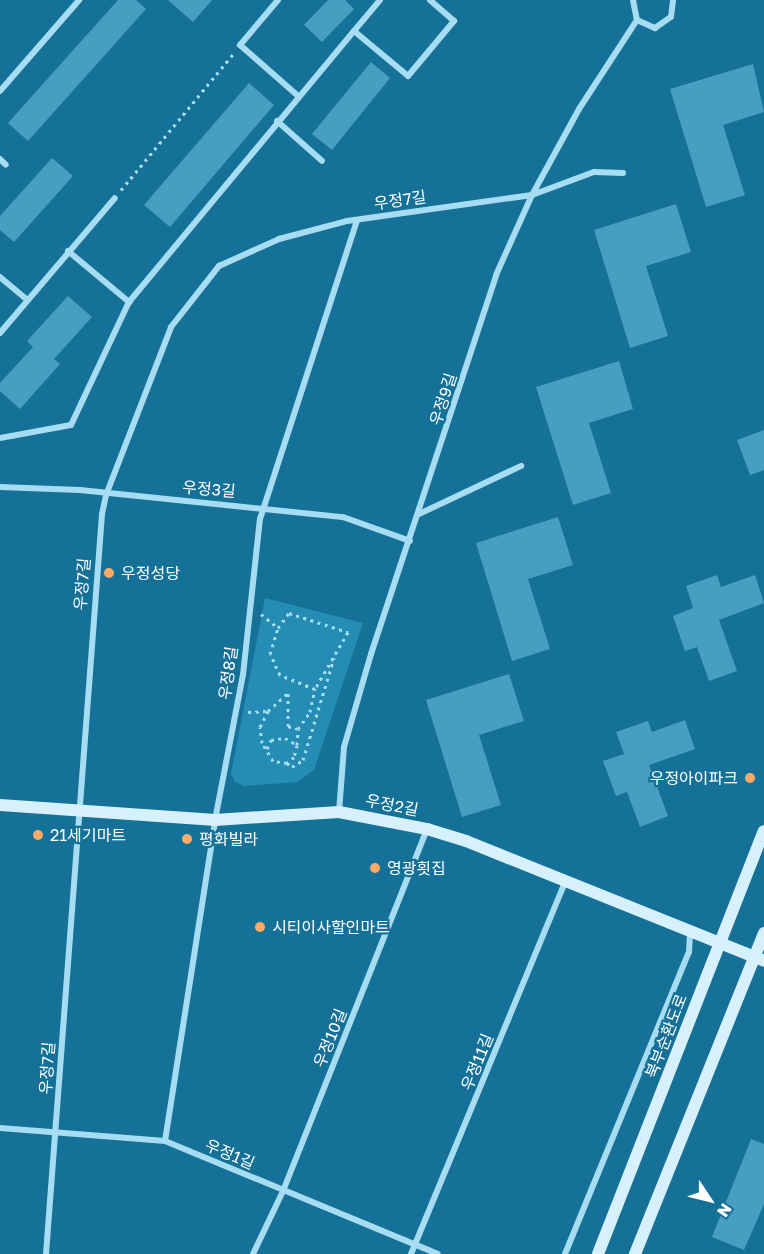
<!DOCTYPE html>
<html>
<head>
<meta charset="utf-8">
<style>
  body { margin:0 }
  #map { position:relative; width:764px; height:1254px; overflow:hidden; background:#157197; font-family:"Golos Text","Noto Sans KR",sans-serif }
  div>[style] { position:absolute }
  .green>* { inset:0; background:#258cb4 }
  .building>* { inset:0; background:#479ec1 }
  .path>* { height:3px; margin-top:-1.5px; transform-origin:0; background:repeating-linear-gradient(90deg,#a7ddf2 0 3px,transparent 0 7.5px) }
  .street>* { height:6px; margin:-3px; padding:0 3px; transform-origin:3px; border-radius:3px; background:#a7ddf2 }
  .secondary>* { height:12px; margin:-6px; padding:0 6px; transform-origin:6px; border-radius:6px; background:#d6f1fc }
  .dots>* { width:16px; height:16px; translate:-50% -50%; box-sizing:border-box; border:3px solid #157197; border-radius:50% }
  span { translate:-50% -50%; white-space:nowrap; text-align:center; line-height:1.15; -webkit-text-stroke:4.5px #157197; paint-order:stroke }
  .street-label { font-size:16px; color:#fff }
  .poi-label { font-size:16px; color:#fff }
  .left { translate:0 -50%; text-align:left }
  .right { translate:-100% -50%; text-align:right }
  .north { position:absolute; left:680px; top:1170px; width:60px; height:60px; -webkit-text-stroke:4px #157197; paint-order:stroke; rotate:125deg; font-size:16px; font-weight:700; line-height:24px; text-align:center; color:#fff }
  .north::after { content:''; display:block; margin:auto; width:21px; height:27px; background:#fff; clip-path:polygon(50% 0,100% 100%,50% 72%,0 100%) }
</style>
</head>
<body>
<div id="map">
  <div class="green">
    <div style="clip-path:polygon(265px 598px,363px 623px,314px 770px,297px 782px,244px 786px,235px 782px,231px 774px)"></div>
  </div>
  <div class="building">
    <div style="clip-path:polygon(118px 0,136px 0,146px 9px,28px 141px,8px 123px)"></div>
    <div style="clip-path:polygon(168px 0,212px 0,193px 22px)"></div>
    <div style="clip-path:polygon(328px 0,345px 0,354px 9px,322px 42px,304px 25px)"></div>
    <div style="clip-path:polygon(371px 62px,390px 78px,332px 150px,312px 134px)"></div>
    <div style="clip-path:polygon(753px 64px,764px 112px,723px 125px,745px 195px,706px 207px,670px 89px)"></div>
    <div style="clip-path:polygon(249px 83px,274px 105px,170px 227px,144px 205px)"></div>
    <div style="clip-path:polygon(52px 158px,73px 176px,14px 242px,0 230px,0 216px)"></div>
    <div style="clip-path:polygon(676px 204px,691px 252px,646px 266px,668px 336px,630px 348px,594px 230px)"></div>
    <div style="clip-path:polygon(68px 296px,92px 317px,54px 359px,60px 364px,20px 409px,0 391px,0 383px,33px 347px,27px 341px)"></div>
    <div style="clip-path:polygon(619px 361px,633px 409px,589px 423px,611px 493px,573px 505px,536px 387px)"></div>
    <div style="clip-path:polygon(764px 430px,764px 470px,750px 475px,737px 440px)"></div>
    <div style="clip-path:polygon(558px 517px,573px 565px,528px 579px,550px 649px,512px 661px,476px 543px)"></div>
    <div style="clip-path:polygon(717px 575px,721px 587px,755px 575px,764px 603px,719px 620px,737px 671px,709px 681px,697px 647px,685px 651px,673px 616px,693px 608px,686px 586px)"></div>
    <div style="clip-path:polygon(509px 674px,524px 721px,479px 735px,501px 805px,462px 817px,426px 700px)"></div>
    <div style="clip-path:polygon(685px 720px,695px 749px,649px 765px,668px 816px,640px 827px,627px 792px,616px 796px,603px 761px,624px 754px,616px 732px,648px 721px,652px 732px)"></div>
    <div style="clip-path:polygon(751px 1139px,764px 1144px,764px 1204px,744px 1250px,712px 1237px)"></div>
  </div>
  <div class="path">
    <div style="left:121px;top:190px;width:176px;rotate:-50.5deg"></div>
    <div style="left:289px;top:613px;width:62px;rotate:17.9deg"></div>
    <div style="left:348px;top:632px;width:66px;rotate:120.1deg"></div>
    <div style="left:315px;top:689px;width:38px;rotate:-158deg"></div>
    <div style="left:280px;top:675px;width:23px;rotate:-115deg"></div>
    <div style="left:270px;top:654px;width:27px;rotate:-73deg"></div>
    <div style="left:278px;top:628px;width:19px;rotate:-54deg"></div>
    <div style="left:261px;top:614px;width:22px;rotate:39deg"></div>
    <div style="left:248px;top:712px;width:20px;rotate:-3deg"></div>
    <div style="left:297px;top:745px;width:16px;rotate:-86deg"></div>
    <div style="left:267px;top:749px;width:10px;rotate:-66deg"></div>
    <div style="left:271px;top:740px;width:14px;rotate:-8deg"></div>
    <div style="left:285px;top:738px;width:14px;rotate:30deg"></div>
    <div style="left:297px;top:745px;width:12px;rotate:104deg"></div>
    <div style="left:294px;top:757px;width:9px;rotate:139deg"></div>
    <div style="left:287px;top:763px;width:14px;rotate:-172deg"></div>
    <div style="left:273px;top:761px;width:21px;rotate:-121deg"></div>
    <div style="left:262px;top:743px;width:16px;rotate:-97deg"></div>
    <div style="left:260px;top:727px;width:18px;rotate:-63deg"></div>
    <div style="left:268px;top:711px;width:27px;rotate:-42deg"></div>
    <div style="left:288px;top:693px;width:33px;rotate:90deg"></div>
    <div style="left:288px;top:726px;width:10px;rotate:17deg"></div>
    <div style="left:298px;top:729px;width:21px;rotate:-55deg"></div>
    <div style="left:310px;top:712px;width:24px;rotate:-78deg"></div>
    <div style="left:287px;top:763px;width:6px;rotate:39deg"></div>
    <div style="left:292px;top:767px;width:13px;rotate:-32deg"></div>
    <div style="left:303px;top:760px;width:107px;rotate:-73.1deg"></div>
  </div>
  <div class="street">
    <div style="left:278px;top:0;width:59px;rotate:130.2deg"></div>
    <div style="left:240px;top:45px;width:77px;rotate:41.3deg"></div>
    <div style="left:380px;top:0;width:40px;rotate:130deg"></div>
    <div style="left:354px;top:31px;width:70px;rotate:39.8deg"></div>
    <div style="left:408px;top:76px;width:72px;rotate:-50.1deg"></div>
    <div style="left:454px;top:21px;width:32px;rotate:-139deg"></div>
    <div style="left:633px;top:0;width:20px;rotate:79deg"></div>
    <div style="left:637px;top:20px;width:20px;rotate:24deg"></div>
    <div style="left:655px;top:28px;width:19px;rotate:-35deg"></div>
    <div style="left:671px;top:17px;width:17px;rotate:-83deg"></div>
    <div style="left:0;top:91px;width:121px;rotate:-49deg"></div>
    <div style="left:277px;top:121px;width:60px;rotate:41.6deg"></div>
    <div style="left:0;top:159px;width:8px;rotate:45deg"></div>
    <div style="left:68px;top:251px;width:80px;rotate:39.9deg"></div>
    <div style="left:0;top:277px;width:35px;rotate:40deg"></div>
    <div style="left:0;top:333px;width:177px;rotate:-49.6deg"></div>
    <div style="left:0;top:438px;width:72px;rotate:-10.4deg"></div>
    <div style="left:71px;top:425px;width:136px;rotate:-64.8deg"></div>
    <div style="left:129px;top:302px;width:352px;rotate:-50.3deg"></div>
    <div style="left:0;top:487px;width:80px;rotate:2.1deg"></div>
    <div style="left:80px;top:490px;width:264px;rotate:5.9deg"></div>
    <div style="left:343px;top:517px;width:71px;rotate:19.7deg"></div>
    <div style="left:419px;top:514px;width:113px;rotate:-25.2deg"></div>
    <div style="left:339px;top:812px;width:65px;rotate:-85.6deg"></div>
    <div style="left:344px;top:747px;width:97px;rotate:-73.8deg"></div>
    <div style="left:371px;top:654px;width:399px;rotate:-71.7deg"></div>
    <div style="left:496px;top:275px;width:88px;rotate:-65.8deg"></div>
    <div style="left:532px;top:195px;width:98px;rotate:-61.3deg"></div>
    <div style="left:579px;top:109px;width:106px;rotate:-56.9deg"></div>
    <div style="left:0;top:1128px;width:166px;rotate:4.5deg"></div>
    <div style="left:165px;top:1141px;width:295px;rotate:22.5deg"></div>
    <div style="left:165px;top:1141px;width:325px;rotate:-81.1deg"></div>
    <div style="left:215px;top:820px;width:148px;rotate:-79.1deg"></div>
    <div style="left:243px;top:675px;width:157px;rotate:-83.8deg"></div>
    <div style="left:260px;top:519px;width:314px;rotate:-72deg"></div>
    <div style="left:46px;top:1254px;width:742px;rotate:-85.67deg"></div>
    <div style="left:102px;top:514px;width:19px;rotate:-78deg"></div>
    <div style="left:106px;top:495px;width:180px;rotate:-68.8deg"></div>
    <div style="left:171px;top:327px;width:78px;rotate:-51.8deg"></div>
    <div style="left:219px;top:266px;width:66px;rotate:-24.2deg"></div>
    <div style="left:279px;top:239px;width:70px;rotate:-14.8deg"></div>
    <div style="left:347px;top:221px;width:187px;rotate:-8deg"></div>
    <div style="left:532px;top:195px;width:66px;rotate:-20.4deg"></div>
    <div style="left:594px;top:172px;width:29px;rotate:2deg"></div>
    <div style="left:253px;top:1254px;width:70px;rotate:-64.5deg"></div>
    <div style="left:283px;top:1191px;width:390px;rotate:-68.3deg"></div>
    <div style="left:411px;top:1254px;width:405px;rotate:-67.5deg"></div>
    <div style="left:565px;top:1254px;width:326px;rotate:-67.7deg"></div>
    <div style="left:689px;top:952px;width:21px;rotate:-87deg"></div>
  </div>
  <div class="secondary">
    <div style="left:0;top:805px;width:216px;rotate:4deg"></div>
    <div style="left:215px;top:820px;width:124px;rotate:-3.7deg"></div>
    <div style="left:339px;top:812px;width:90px;rotate:10.9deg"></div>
    <div style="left:427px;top:829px;width:41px;rotate:17.1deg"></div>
    <div style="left:466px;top:841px;width:321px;rotate:21.9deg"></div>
    <div style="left:598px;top:1254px;width:454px;rotate:-68.6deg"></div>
    <div style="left:635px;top:1254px;width:346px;rotate:-68.1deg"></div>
  </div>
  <div class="dots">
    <div style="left:109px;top:573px;background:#ffab68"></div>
    <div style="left:750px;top:778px;background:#ffab68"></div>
    <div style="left:38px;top:835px;background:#ffab68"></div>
    <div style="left:187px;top:839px;background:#ffab68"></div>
    <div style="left:375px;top:868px;background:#ffab68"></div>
    <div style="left:260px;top:927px;background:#ffab68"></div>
  </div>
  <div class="street-label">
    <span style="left:400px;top:200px;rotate:-8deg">우정7길</span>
    <span style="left:443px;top:399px;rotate:-72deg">우정9길</span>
    <span style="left:209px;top:489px;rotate:5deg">우정3길</span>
    <span style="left:82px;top:584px;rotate:-85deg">우정7길</span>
    <span style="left:228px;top:673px;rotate:-82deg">우정8길</span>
    <span style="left:392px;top:805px;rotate:11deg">우정2길</span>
    <span style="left:666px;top:1036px;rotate:-69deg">북부순환도로</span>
    <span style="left:330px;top:1038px;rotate:-68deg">우정10길</span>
    <span style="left:477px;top:1062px;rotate:-68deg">우정11길</span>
    <span style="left:47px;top:1068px;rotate:-86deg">우정7길</span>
    <span style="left:230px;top:1154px;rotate:23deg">우정1길</span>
  </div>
  <div class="poi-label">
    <span class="left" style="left:121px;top:573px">우정성당</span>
    <span class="right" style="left:738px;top:778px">우정아이파크</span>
    <span class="left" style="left:50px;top:835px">21세기마트</span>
    <span class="left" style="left:199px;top:839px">평화빌라</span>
    <span class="left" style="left:387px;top:868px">영광횟집</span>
    <span class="left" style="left:272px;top:927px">시티이사할인마트</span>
  </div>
  <div class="north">N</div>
</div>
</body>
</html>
